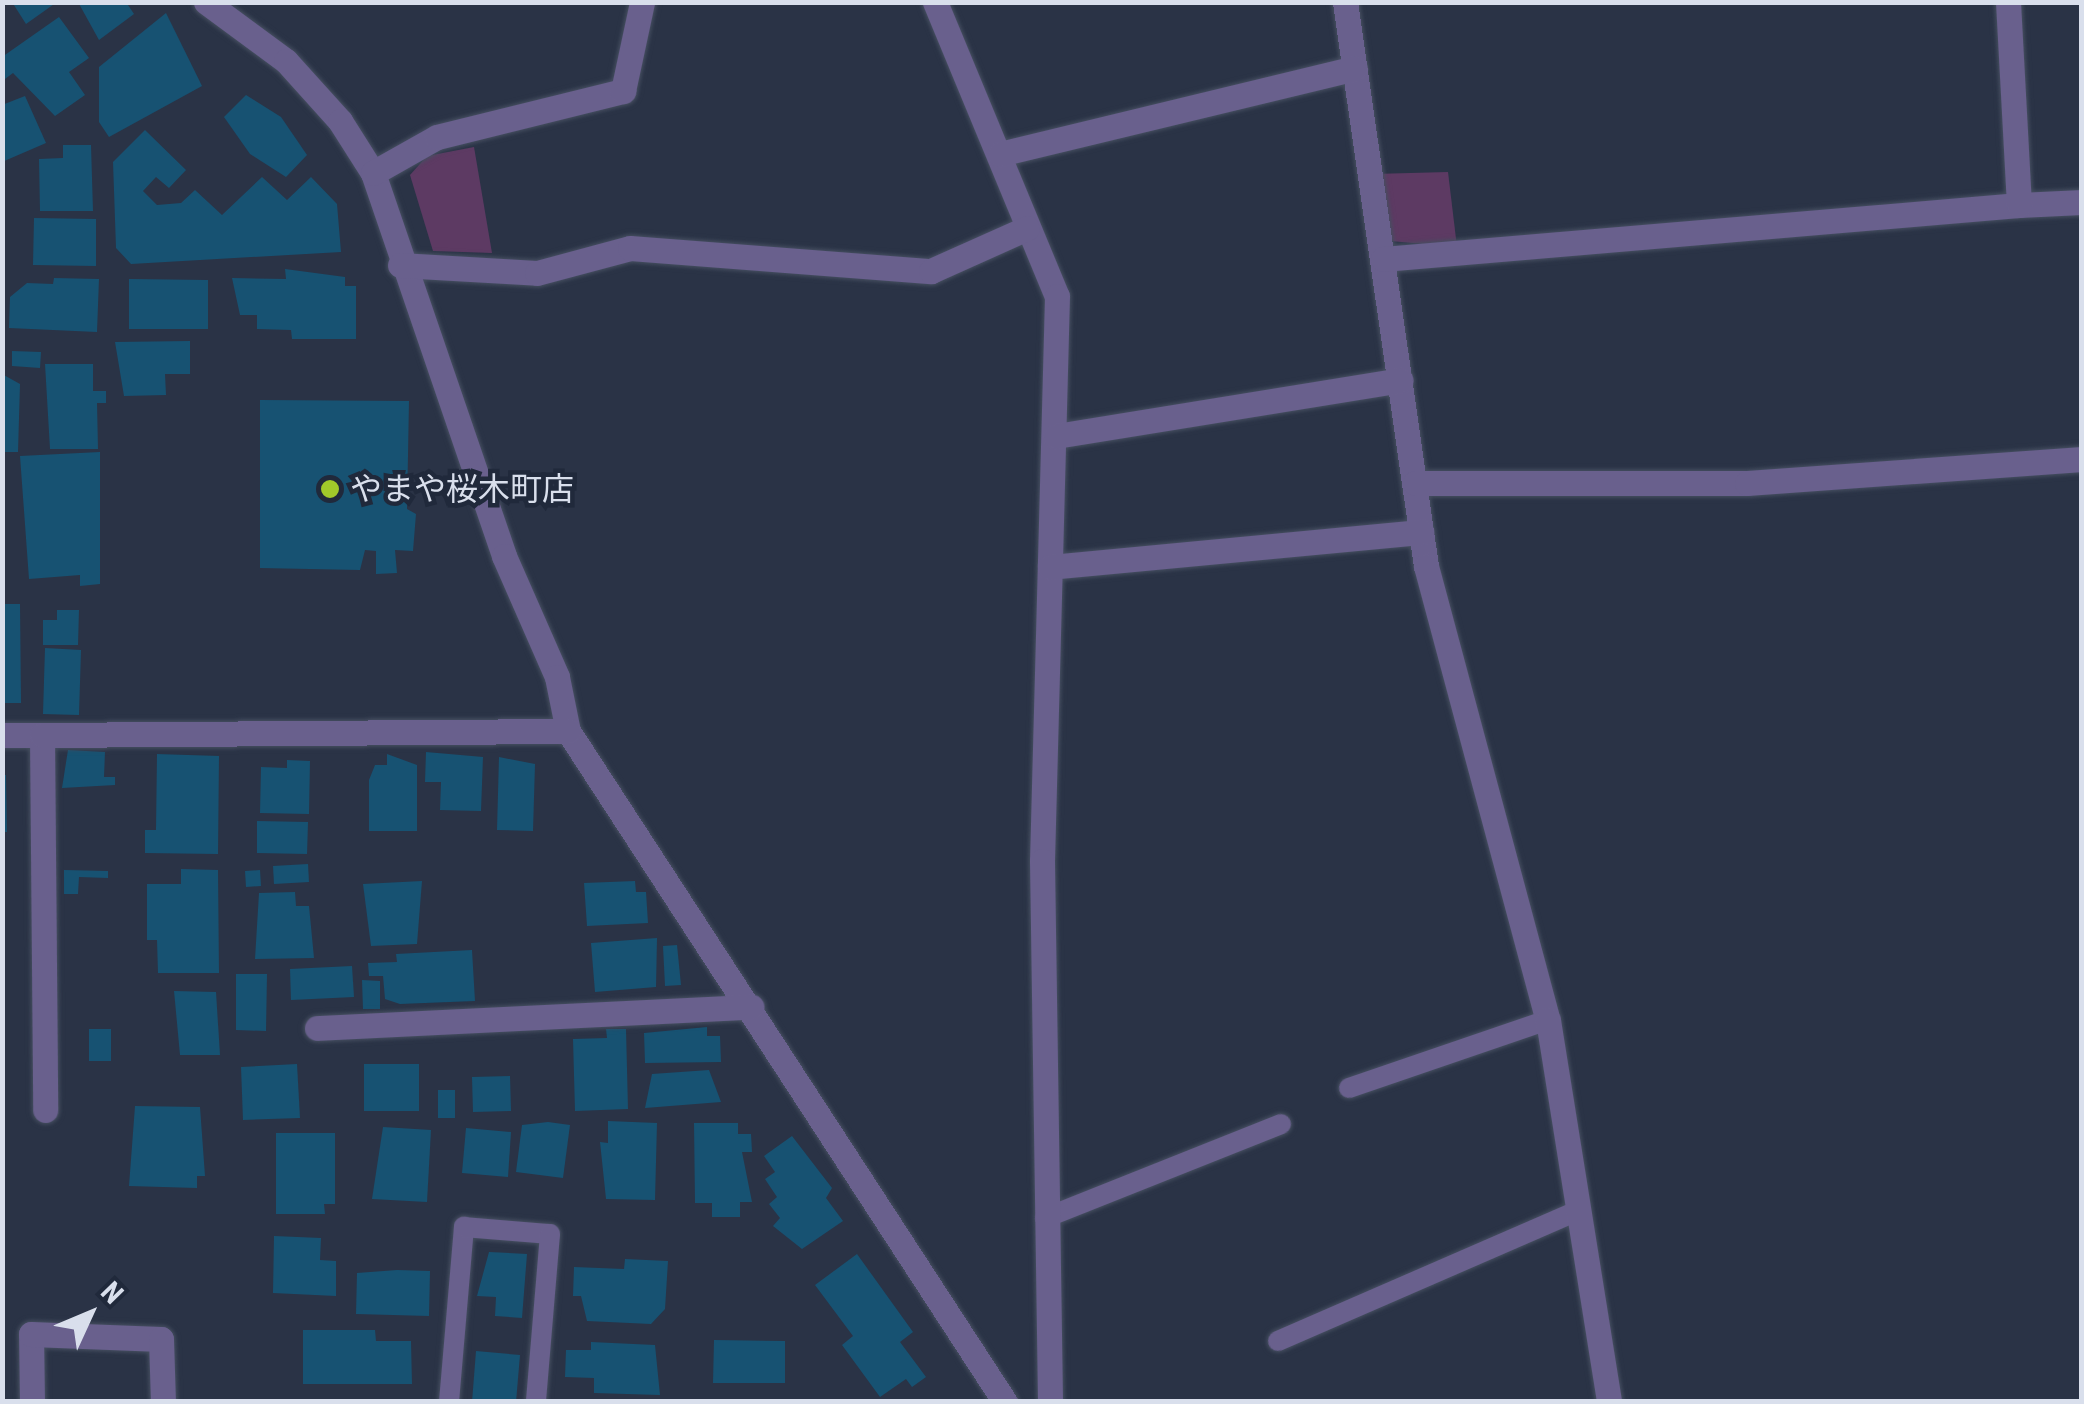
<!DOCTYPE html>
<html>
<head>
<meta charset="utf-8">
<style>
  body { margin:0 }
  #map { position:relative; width:2084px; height:1404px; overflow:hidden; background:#2a3346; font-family:"Roboto Condensed","Noto Sans JP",sans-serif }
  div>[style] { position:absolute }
  .green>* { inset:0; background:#5d3a63 }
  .building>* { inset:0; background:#175272 }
  .roads { filter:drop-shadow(0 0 2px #464f61) drop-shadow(0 0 2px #464f61) }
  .lane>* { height:20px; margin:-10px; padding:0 10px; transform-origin:10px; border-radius:10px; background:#69608d }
  .street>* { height:25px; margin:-12.5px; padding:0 12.5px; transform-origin:12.5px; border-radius:12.5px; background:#69608d }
  .dots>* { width:28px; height:28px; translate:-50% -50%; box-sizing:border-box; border:5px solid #20293b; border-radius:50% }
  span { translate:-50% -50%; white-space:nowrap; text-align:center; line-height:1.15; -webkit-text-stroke:9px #20293b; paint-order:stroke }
  .poi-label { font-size:32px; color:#d9dfec }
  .left { translate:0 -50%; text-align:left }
  .frame { position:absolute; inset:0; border:5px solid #d9dfec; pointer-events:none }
  .north { position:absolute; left:40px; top:1264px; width:100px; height:100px; -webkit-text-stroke:8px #20293b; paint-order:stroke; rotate:46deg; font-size:28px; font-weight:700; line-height:40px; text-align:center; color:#d9dfec }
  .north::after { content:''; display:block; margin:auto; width:35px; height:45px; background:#d9dfec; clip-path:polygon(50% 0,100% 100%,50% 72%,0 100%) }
</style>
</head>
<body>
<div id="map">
  <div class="green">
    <div style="clip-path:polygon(474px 147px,492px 253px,433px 251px,410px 175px,427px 156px)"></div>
    <div style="clip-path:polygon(1448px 172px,1457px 247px,1390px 241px,1373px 174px)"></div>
  </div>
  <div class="building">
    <div style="clip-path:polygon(12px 2px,57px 2px,26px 24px)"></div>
    <div style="clip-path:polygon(78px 2px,126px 2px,134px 14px,99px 40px)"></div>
    <div style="clip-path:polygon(166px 13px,202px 86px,109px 137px,99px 122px,99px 67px)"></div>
    <div style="clip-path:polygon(59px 17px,89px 58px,69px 72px,85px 95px,55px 116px,13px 73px,5px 79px,2px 57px)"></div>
    <div style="clip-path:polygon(246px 95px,281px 117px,307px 155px,286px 177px,250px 154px,224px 117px)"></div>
    <div style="clip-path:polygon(25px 96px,46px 143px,2px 162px,2px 105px)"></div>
    <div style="clip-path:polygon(145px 130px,186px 170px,169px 188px,156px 177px,143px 191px,157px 205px,181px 203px,195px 190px,222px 215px,262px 177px,287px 200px,311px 177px,337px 204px,341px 252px,131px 264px,116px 248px,113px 162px)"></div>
    <div style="clip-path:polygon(63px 145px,91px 145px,93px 211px,40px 211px,39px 159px,63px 158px)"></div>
    <div style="clip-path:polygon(34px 218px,96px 219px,96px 266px,33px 265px)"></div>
    <div style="clip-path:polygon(285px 269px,345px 277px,345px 286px,356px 286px,356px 339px,292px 339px,291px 330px,257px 329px,257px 315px,240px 315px,232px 278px,286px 279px)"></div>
    <div style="clip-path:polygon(54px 278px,99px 279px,97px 332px,9px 328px,10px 297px,27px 283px,53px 284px)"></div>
    <div style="clip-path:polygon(129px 279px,208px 280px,208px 329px,129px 329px)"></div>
    <div style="clip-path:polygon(190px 341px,190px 374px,165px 374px,166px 395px,124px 396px,115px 342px)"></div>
    <div style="clip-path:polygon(12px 351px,41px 352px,40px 368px,12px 366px)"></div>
    <div style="clip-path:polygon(45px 364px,93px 364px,93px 391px,106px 391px,106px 403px,97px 403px,98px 449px,50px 449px)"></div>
    <div style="clip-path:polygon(2px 374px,20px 384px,18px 452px,2px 452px)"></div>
    <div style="clip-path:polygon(260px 400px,409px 401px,407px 509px,416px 514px,413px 551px,395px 550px,397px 573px,376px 574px,376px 551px,365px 550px,360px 570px,260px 568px)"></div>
    <div style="clip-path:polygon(100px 452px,100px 584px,80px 586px,80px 575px,29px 579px,20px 456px)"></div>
    <div style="clip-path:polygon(2px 604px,20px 604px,21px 703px,2px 703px)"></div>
    <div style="clip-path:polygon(57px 610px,79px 610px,78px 645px,43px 645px,43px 620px,57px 620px)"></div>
    <div style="clip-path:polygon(45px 648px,81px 650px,79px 715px,43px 714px)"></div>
    <div style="clip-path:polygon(68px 750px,105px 752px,104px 777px,115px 777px,115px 785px,62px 788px)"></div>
    <div style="clip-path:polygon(426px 752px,483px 757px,481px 811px,440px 810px,441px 782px,425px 782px)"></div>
    <div style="clip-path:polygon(157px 754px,219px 756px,218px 854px,145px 853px,145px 830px,156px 830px)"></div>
    <div style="clip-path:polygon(387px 754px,417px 765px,417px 831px,369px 831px,369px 780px,375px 765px,387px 765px)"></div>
    <div style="clip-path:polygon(499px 757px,535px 764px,533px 831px,497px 830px)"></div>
    <div style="clip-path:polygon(287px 760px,310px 761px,309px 814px,260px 813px,261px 767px,287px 768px)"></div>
    <div style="clip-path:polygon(2px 775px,6px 775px,7px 832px,2px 832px)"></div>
    <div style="clip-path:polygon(257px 821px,308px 822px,307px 854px,257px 853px)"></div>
    <div style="clip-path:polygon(308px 864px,309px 882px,274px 884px,273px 866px)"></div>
    <div style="clip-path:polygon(181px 869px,218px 870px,219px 973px,158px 973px,157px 940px,147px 940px,147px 884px,181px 884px)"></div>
    <div style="clip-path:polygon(64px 870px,108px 871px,108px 878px,79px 877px,78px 894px,64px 894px)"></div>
    <div style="clip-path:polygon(260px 870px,261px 886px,246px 887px,245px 871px)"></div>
    <div style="clip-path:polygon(422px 881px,417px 944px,371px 946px,363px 884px)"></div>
    <div style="clip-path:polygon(635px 881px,636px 892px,646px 892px,648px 923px,587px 926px,584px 883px)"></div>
    <div style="clip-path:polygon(295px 892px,296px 906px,309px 906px,314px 958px,255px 959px,259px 893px)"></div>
    <div style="clip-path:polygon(657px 938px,656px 987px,595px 992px,591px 943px)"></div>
    <div style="clip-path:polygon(677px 945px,681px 985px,665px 986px,663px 946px)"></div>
    <div style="clip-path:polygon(472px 950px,475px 1001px,400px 1004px,385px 999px,383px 976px,369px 976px,368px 963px,397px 962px,396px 954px)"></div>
    <div style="clip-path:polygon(352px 966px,354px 997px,291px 1000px,290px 969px)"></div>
    <div style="clip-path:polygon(236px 974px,267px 974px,266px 1031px,236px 1030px)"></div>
    <div style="clip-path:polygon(362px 980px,380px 981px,380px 1009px,363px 1009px)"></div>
    <div style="clip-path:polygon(174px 991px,216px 992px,220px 1055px,180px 1055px)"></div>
    <div style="clip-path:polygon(707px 1027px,707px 1036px,720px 1036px,721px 1062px,645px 1063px,644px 1033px)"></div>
    <div style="clip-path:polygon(89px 1029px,111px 1029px,111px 1061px,89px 1061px)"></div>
    <div style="clip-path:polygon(606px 1029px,626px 1029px,628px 1109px,575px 1111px,573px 1039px,607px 1038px)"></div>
    <div style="clip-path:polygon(297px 1064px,300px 1118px,243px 1120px,241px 1067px)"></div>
    <div style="clip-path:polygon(364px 1064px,419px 1064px,419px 1111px,364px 1111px)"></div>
    <div style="clip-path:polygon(709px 1070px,721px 1102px,645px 1108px,652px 1074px)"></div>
    <div style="clip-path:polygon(510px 1076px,511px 1111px,473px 1112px,472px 1077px)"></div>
    <div style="clip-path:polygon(438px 1090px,455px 1090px,455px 1118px,438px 1118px)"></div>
    <div style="clip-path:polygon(135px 1106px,200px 1107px,205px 1176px,197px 1176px,197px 1188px,129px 1186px)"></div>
    <div style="clip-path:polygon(608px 1121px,657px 1123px,655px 1200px,606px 1199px,600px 1142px,608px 1143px)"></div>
    <div style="clip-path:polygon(548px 1122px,570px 1125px,563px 1178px,516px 1172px,522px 1125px)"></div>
    <div style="clip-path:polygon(694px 1123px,738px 1123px,738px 1134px,751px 1134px,752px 1152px,742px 1152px,752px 1202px,740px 1202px,740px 1217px,712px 1217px,712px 1203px,695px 1203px)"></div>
    <div style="clip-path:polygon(383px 1127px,431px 1130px,427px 1202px,372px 1199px)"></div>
    <div style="clip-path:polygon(466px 1128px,511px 1132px,508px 1177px,462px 1173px)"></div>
    <div style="clip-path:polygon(276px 1133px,335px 1133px,335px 1204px,324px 1204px,325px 1214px,276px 1214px)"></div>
    <div style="clip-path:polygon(792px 1136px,832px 1188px,826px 1198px,843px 1221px,802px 1249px,773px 1226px,780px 1218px,769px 1204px,777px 1197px,765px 1179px,775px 1172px,764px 1156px)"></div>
    <div style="clip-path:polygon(274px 1236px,321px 1238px,320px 1260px,336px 1261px,336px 1296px,273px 1293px)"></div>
    <div style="clip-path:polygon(489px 1252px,527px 1254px,522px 1318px,495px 1316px,496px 1297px,477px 1296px)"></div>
    <div style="clip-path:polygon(857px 1254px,913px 1332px,900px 1342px,926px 1377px,912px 1387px,906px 1379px,880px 1397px,842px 1345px,853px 1336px,815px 1285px)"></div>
    <div style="clip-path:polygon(625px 1259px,668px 1261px,665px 1309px,651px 1324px,587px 1321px,581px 1296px,573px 1296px,574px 1267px,624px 1269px)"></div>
    <div style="clip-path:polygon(397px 1270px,430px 1271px,429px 1316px,356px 1314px,357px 1273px)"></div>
    <div style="clip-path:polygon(303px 1330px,375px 1330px,376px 1341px,411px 1341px,412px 1384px,303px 1384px)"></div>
    <div style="clip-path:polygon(714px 1340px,785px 1341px,785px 1383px,713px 1383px)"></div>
    <div style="clip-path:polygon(591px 1342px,655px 1345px,660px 1395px,594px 1393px,594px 1378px,565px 1377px,566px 1350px,591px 1350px)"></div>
    <div style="clip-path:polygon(476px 1351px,520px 1355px,516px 1402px,472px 1402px)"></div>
  </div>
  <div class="roads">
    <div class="lane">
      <div style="left:1349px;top:1088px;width:210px;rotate:-18.9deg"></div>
      <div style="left:1045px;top:1218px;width:254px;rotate:-21.7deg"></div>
      <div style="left:1278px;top:1341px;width:323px;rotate:-23.5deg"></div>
      <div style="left:449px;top:1402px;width:176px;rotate:-85.1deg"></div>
      <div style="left:464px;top:1227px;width:86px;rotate:4.7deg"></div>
      <div style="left:550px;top:1234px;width:169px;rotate:94.8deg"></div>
    </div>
    <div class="street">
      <div style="left:206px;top:2px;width:99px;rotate:36.4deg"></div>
      <div style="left:286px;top:61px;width:81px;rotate:48deg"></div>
      <div style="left:340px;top:121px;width:62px;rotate:57.6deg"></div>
      <div style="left:373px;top:173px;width:405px;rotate:71.1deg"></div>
      <div style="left:504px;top:556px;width:132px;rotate:66.3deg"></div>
      <div style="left:557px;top:677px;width:55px;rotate:78.5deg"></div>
      <div style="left:568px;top:731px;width:801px;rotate:56.93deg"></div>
      <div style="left:935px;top:2px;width:318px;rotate:67.5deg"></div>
      <div style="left:1057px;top:296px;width:565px;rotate:91.52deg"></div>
      <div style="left:1042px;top:861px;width:541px;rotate:89.15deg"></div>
      <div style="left:1345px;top:2px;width:570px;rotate:81.83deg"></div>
      <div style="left:1426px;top:566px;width:470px;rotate:75deg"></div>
      <div style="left:1548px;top:1020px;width:387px;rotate:80.9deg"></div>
      <div style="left:1000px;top:154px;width:365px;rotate:-13.6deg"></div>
      <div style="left:373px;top:173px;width:73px;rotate:-29.4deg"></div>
      <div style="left:437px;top:137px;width:192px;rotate:-13.9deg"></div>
      <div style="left:623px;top:91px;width:91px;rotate:-77.9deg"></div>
      <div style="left:2019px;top:205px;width:63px;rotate:-2.7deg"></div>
      <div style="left:1383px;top:259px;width:638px;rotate:-4.85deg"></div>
      <div style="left:2019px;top:205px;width:203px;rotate:-93.1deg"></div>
      <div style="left:400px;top:265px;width:137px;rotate:3.3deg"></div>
      <div style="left:537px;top:273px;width:96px;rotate:-15deg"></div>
      <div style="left:630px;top:248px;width:302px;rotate:4.4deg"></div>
      <div style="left:931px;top:271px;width:105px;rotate:-24.1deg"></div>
      <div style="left:1056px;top:436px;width:349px;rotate:-9.2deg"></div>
      <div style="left:1415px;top:483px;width:332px"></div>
      <div style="left:1747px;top:483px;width:336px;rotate:-4.1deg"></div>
      <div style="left:1050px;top:567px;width:373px;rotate:-5.4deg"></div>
      <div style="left:2px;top:735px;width:40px"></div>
      <div style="left:42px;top:735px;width:375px;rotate:89.5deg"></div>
      <div style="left:42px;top:735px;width:526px;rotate:-0.44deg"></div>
      <div style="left:317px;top:1028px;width:435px;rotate:-2.8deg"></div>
      <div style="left:32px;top:1402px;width:68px;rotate:-90.8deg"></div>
      <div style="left:31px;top:1334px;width:130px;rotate:2.2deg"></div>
      <div style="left:161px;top:1339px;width:63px;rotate:88.2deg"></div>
    </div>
  </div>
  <div class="dots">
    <div style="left:330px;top:489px;background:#a1c92a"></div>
  </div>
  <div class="poi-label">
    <span class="left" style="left:350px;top:489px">やまや桜木町店</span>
  </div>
  <div class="frame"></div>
  <div class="north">N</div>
</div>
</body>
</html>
